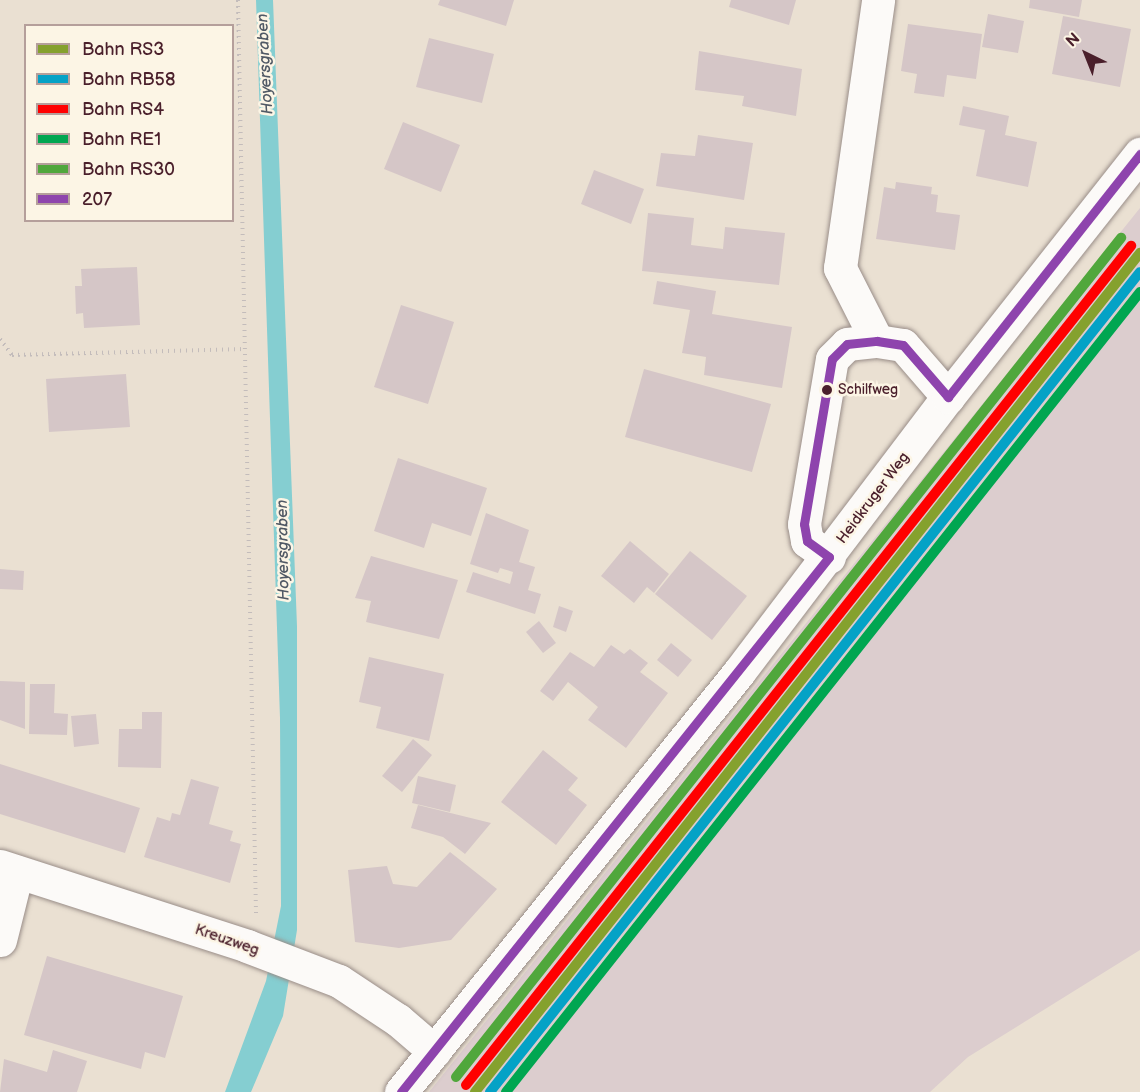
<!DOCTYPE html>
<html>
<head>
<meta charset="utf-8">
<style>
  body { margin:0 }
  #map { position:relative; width:1140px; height:1092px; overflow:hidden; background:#eae0d2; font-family:"Balsamiq Sans",sans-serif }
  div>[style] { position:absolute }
  .industrial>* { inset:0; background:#dccdce }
  .water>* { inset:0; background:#85ced1 }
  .building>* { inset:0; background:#d5c6c7 }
  .path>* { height:4px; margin-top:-2px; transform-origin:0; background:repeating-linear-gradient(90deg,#c3bcbb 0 1.5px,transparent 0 6px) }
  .roads { filter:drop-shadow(0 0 2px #998d88) drop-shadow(0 0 2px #998d88) }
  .minor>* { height:33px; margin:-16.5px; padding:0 16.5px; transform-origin:16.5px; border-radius:16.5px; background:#fcfaf8 }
  .bus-1>* { height:9px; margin:-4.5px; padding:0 4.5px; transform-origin:4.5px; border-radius:4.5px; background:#8e44ad }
  .rail-1>* { height:10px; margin:-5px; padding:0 5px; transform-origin:5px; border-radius:5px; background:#85a12e }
  .rail-2>* { height:10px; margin:-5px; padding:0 5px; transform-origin:5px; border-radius:5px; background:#04a2c6 }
  .rail-3>* { height:10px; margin:-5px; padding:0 5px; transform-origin:5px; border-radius:5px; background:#f00 }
  .rail-4>* { height:10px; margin:-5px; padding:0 5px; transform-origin:5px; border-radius:5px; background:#00a651 }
  .rail-5>* { height:10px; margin:-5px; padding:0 5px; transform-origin:5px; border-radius:5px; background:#50a73c }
  .dots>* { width:16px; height:16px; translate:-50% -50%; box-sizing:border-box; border:3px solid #fcf5e5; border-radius:50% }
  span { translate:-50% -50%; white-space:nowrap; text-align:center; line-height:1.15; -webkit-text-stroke:5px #fcf5e5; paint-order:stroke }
  .bus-label { font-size:14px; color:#4a1f2b }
  .left { translate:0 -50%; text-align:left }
  .street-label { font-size:15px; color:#4a1f2b }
  .water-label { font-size:16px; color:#505965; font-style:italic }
  .legend { position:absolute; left:24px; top:24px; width:210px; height:198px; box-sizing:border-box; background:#fcf5e5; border:2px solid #b59f9b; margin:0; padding:8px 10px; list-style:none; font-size:18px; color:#4a1f2b }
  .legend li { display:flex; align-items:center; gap:12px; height:30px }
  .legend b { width:30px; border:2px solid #b59f9b }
  .north { position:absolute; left:1056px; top:24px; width:60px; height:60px; -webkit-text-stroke:4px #fcf5e5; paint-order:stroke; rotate:317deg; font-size:16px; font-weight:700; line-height:24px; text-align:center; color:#4a1f2b }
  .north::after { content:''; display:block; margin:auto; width:21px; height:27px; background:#4a1f2b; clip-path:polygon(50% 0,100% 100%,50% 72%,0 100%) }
</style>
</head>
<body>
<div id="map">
  <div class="industrial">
    <div style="clip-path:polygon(1140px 208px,1140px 950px,968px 1057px,930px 1092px,429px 1092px)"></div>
  </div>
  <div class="water">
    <div style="clip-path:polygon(256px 0,273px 0,297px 626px,297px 930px,283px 1016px,251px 1092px,225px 1092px,266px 981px,281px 906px,280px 718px)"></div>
  </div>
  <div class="building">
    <div style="clip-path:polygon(440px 0,514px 0,506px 26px,438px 5px)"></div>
    <div style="clip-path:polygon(731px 0,796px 0,789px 25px,729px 7px)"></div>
    <div style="clip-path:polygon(1030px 0,1082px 0,1079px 17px,1029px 8px)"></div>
    <div style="clip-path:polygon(988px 14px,1024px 21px,1018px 53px,982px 47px)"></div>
    <div style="clip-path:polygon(1063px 16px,1131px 29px,1120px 87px,1052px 74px)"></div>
    <div style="clip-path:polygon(908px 24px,982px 34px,976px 79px,947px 75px,944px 97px,914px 93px,917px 74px,901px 71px)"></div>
    <div style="clip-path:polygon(429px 38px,494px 54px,482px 103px,416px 87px)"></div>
    <div style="clip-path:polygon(699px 51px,802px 69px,796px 116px,742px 106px,744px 96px,695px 90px)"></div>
    <div style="clip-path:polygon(963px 106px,1009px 116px,1005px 135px,1037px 142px,1028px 187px,976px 176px,985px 130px,959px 125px)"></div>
    <div style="clip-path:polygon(403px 122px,460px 145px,441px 192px,384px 169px)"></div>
    <div style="clip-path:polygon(698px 135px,753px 143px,744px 200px,656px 186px,661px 153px,695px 156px)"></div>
    <div style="clip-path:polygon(594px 170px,644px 189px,631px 224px,581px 204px)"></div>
    <div style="clip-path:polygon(896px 182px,932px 187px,931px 194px,938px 195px,936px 212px,960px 215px,955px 250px,876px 239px,884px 187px,895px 189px)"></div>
    <div style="clip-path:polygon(648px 213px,694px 218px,691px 245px,723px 249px,725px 227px,785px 233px,779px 285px,642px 271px)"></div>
    <div style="clip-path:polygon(137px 267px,140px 325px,84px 328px,83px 313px,76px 314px,75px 286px,82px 286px,81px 269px)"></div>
    <div style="clip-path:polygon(657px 281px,716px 291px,712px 314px,792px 327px,782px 388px,704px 375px,706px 357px,682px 353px,690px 310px,653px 304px)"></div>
    <div style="clip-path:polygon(401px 305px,454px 322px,428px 404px,374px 387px)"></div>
    <div style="clip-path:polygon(644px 369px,771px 404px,752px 472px,625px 437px)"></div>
    <div style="clip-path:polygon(126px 374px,130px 427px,49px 432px,46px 379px)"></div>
    <div style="clip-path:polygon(398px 458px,487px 488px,471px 536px,432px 523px,424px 548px,374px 531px)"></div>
    <div style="clip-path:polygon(486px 513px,529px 530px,519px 562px,535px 567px,528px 590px,541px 594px,535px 614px,466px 592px,473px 572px,510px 584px,513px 572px,500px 568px,498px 573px,470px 564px)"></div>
    <div style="clip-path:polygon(630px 541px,669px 574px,654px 593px,647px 587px,634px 603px,601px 576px)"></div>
    <div style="clip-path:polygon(690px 551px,747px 596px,712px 640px,655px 594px)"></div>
    <div style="clip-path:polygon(371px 556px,458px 580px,439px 639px,366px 622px,371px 601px,355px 598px)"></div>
    <div style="clip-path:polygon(0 569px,24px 571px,23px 590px,0 589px)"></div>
    <div style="clip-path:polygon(559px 606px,573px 611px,566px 632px,553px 627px)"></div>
    <div style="clip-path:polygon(539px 621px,556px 643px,543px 653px,526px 632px)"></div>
    <div style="clip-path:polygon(671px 643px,692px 660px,678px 677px,657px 660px)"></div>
    <div style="clip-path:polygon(611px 645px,624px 654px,630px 649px,648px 663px,640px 672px,668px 693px,626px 748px,588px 720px,598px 707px,568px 682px,553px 701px,540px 691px,570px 652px,594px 667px)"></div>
    <div style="clip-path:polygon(369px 657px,444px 674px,429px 741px,376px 728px,381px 707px,359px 702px)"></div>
    <div style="clip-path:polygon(0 681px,25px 682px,25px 729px,0 720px)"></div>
    <div style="clip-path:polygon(30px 684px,55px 684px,54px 713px,68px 714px,67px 735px,29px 734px)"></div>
    <div style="clip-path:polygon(142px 712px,162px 712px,161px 768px,118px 767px,119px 729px,142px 729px)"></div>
    <div style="clip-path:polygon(96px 714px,99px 744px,74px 747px,71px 716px)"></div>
    <div style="clip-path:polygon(413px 739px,432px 755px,402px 792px,382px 776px)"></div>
    <div style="clip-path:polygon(543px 750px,578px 778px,568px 790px,587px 805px,556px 845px,501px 802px)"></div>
    <div style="clip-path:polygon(0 764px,140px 808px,125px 853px,0 814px)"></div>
    <div style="clip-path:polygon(418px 776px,456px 785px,450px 812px,412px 803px)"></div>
    <div style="clip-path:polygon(191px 779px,219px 787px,209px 824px,233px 831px,230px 841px,241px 844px,230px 883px,144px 857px,157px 817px,170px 821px,172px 813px,180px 815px)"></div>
    <div style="clip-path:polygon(418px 805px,491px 823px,465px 854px,443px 837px,411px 828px)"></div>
    <div style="clip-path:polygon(450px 852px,497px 889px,451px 940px,399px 948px,355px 942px,348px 870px,387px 866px,393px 884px,417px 887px)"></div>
    <div style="clip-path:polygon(47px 956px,183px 996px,165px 1058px,145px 1052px,141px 1069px,24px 1035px)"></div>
    <div style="clip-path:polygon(53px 1050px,87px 1061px,77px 1092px,0 1092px,4px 1059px,47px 1072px)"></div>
  </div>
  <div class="path">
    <div style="left:238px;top:0;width:914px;rotate:88.87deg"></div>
    <div style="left:0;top:339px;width:20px;rotate:53deg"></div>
    <div style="left:12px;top:355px;width:233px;rotate:-1.5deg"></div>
  </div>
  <div class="roads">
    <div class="minor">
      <div style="left:877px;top:341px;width:82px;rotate:-116.9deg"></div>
      <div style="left:840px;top:268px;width:271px;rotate:-81.9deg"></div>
      <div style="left:829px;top:557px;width:27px;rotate:-144deg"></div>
      <div style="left:807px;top:541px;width:17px;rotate:-100deg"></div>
      <div style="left:804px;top:524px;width:167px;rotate:-80.4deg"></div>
      <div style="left:832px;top:359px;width:21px;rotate:-45deg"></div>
      <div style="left:847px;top:344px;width:30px;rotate:-6deg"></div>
      <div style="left:877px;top:341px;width:26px;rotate:9deg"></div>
      <div style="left:903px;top:345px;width:69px;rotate:49.1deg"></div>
      <div style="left:0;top:866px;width:260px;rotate:17.9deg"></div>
      <div style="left:247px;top:946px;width:98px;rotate:20.8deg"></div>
      <div style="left:339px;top:981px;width:71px;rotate:33.5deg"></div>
      <div style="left:398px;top:1020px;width:48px;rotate:40.7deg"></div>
      <div style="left:0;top:940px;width:70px;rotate:-76deg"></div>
      <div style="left:401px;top:1092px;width:539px;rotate:-51.17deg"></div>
      <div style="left:739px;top:672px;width:345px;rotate:-52.8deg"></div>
      <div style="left:948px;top:397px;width:310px;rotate:-51.7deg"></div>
    </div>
  </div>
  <div class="bus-1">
    <div style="left:948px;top:397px;width:310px;rotate:-51.7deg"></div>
    <div style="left:829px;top:557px;width:27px;rotate:-144deg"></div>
    <div style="left:807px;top:541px;width:17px;rotate:-100deg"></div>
    <div style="left:804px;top:524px;width:167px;rotate:-80.4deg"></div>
    <div style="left:832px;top:359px;width:21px;rotate:-45deg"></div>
    <div style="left:847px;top:344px;width:30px;rotate:-6deg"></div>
    <div style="left:877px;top:341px;width:26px;rotate:9deg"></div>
    <div style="left:903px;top:345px;width:69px;rotate:49.1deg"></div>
    <div style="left:401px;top:1092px;width:685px;rotate:-51.34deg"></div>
  </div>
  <div class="rail-1">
    <div style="left:475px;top:1092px;width:1071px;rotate:-51.6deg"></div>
  </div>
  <div class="rail-2">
    <div style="left:490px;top:1092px;width:1046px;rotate:-51.6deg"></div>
  </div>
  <div class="rail-3">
    <div style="left:466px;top:1085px;width:1071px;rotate:-51.6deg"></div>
  </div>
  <div class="rail-4">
    <div style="left:506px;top:1092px;width:1021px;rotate:-51.6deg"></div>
  </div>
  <div class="rail-5">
    <div style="left:456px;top:1077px;width:1071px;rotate:-51.6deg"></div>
  </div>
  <div class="dots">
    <div style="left:827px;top:390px;background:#4a1f2b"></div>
  </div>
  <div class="bus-label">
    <span class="left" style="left:838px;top:390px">Schilfweg</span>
  </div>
  <div class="street-label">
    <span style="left:873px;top:498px;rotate:-53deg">Heidkruger Weg</span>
    <span style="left:227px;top:940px;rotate:19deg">Kreuzweg</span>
  </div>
  <div class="water-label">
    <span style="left:266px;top:64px;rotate:-93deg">Hoyersgraben</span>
    <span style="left:284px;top:550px;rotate:-91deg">Hoyersgraben</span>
  </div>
  <ul class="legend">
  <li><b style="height:8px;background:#85a12e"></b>Bahn RS3</li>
  <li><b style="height:8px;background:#04a2c6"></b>Bahn RB58</li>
  <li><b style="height:8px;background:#f00"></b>Bahn RS4</li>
  <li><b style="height:8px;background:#00a651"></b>Bahn RE1</li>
  <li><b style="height:8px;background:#50a73c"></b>Bahn RS30</li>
  <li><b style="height:8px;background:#8e44ad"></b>207</li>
  </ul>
  <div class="north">N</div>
</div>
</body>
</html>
